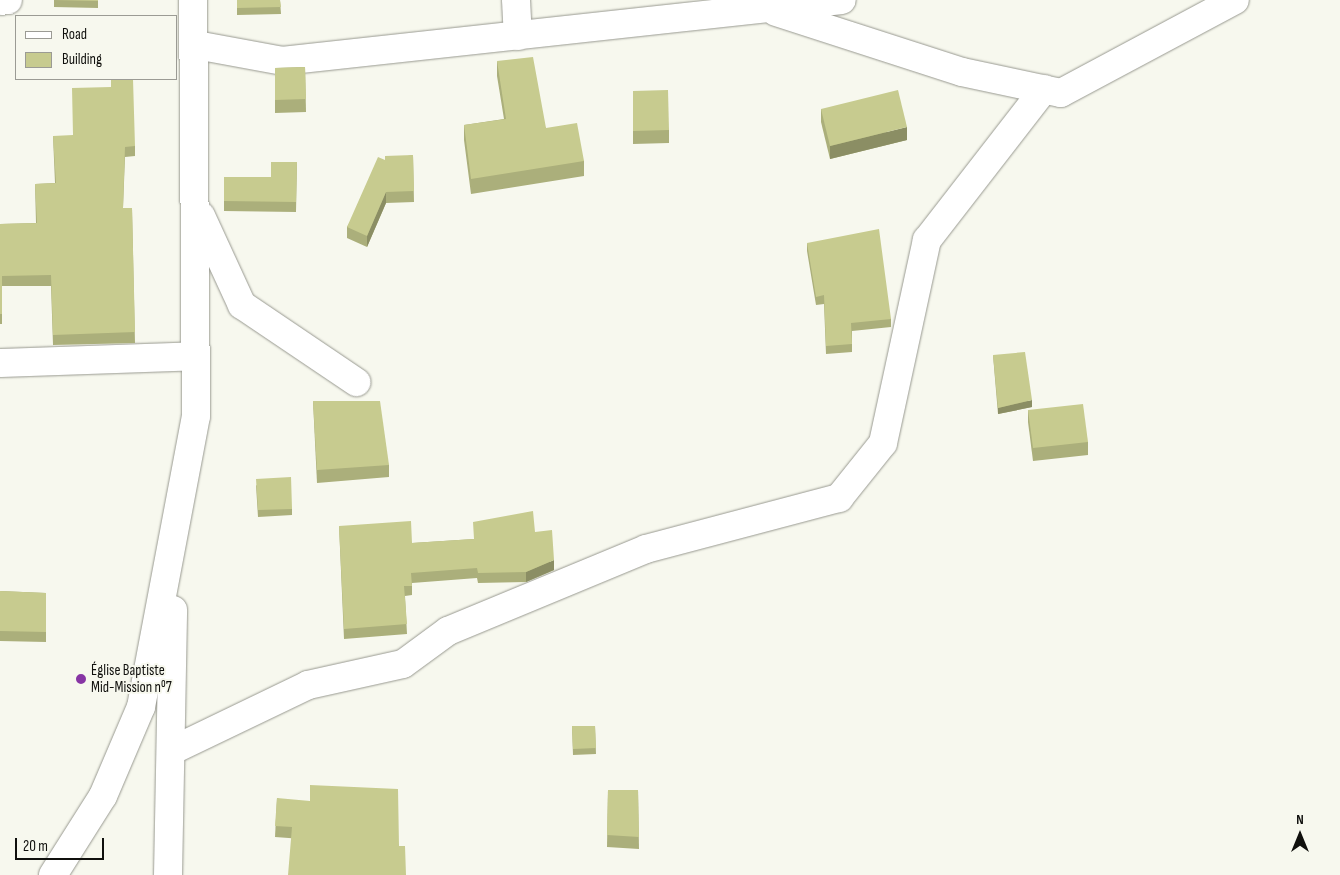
<!DOCTYPE html>
<html>
<head>
<meta charset="utf-8">
<style>
  body { margin:0 }
  #map { position:relative; width:1340px; height:875px; overflow:hidden; background:#f7f8ee; font-family:"Sofia Sans Condensed",sans-serif }
  div>[style] { position:absolute }
  .roads { filter:drop-shadow(0 0 1px #989990) drop-shadow(0 0 1px #989990) }
  .street>* { height:28px; margin:-14px; padding:0 14px; transform-origin:14px; border-radius:14px; background:#fff }
  .wall>* { inset:0; background:#abaf7b }
  .shaded-wall>* { inset:0; background:#8b8e64 }
  .building>* { inset:0; background:#c7cb8f }
  .dots>* { width:14px; height:14px; translate:-50% -50%; box-sizing:border-box; border:2px solid #f7f8ee; border-radius:50% }
  span { translate:-50% -50%; white-space:nowrap; text-align:center; line-height:1.15; -webkit-text-stroke:4px #f7f8ee; paint-order:stroke }
  .poi-label { font-size:15px; color:#10100d }
  .left { translate:0 -50%; text-align:left }
  .legend { position:absolute; left:15px; top:15px; width:162px; height:65px; box-sizing:border-box; background:#f7f8ee; border:1px solid #9b9b94; margin:0; padding:6px 9px; list-style:none; font-size:15px; color:#10100d }
  .legend li { display:flex; align-items:center; gap:10px; height:25px }
  .legend b { width:25px; border:1px solid #9b9b94 }
  .north { position:absolute; left:1275px; top:810px; width:50px; height:50px; -webkit-text-stroke:4px #f7f8ee; paint-order:stroke; rotate:0deg; font-size:14px; font-weight:700; line-height:20px; text-align:center; color:#10100d }
  .north::after { content:''; display:block; margin:auto; width:18px; height:22px; background:#10100d; clip-path:polygon(50% 0,100% 100%,50% 72%,0 100%) }
  .scale { position:absolute; left:15px; top:838px; width:89px; height:22px; box-sizing:border-box; border:2px solid #10100d; border-top:0; padding-left:6px; font-size:15px; line-height:18px; white-space:nowrap; color:#10100d; -webkit-text-stroke:4px #f7f8ee; paint-order:stroke }
</style>
</head>
<body>
<div id="map">
  <div class="roads">
    <div class="street">
      <div style="left:516px;top:0;width:36px;rotate:87deg"></div>
      <div style="left:0;top:1px;width:8px;rotate:-7deg"></div>
      <div style="left:776px;top:12px;width:195px;rotate:17.9deg"></div>
      <div style="left:962px;top:72px;width:101px;rotate:12deg"></div>
      <div style="left:1061px;top:93px;width:197px;rotate:-28.1deg"></div>
      <div style="left:196px;top:45px;width:87px;rotate:10.5deg"></div>
      <div style="left:282px;top:61px;width:563px;rotate:-6.22deg"></div>
      <div style="left:201px;top:216px;width:98px;rotate:65.3deg"></div>
      <div style="left:242px;top:305px;width:138px;rotate:34deg"></div>
      <div style="left:0;top:363px;width:196px;rotate:-2deg"></div>
      <div style="left:171px;top:751px;width:152px;rotate:-25.7deg"></div>
      <div style="left:308px;top:685px;width:97px;rotate:-12.5deg"></div>
      <div style="left:403px;top:664px;width:56px;rotate:-36.3deg"></div>
      <div style="left:448px;top:631px;width:214px;rotate:-22.5deg"></div>
      <div style="left:646px;top:549px;width:200px;rotate:-14.8deg"></div>
      <div style="left:839px;top:498px;width:70px;rotate:-51.3deg"></div>
      <div style="left:883px;top:443px;width:208px;rotate:-77.8deg"></div>
      <div style="left:927px;top:240px;width:191px;rotate:-52.2deg"></div>
      <div style="left:53px;top:875px;width:93px;rotate:-57.7deg"></div>
      <div style="left:103px;top:796px;width:97px;rotate:-66.9deg"></div>
      <div style="left:141px;top:707px;width:296px;rotate:-79.3deg"></div>
      <div style="left:196px;top:416px;width:416px;rotate:-90.4deg"></div>
      <div style="left:168px;top:875px;width:265px;rotate:-88.9deg"></div>
    </div>
  </div>
  <div class="wall">
    <div style="clip-path:polygon(54px 0,98px 0,98px 8px,54px 7px)"></div>
    <div style="clip-path:polygon(237px 0,280px 0,281px 14px,237px 15px)"></div>
    <div style="clip-path:polygon(497px 61px,546px 128px,584px 161px,584px 176px,471px 194px,464px 140px,464px 125px,504px 119px,497px 76px)"></div>
    <div style="clip-path:polygon(305px 67px,306px 112px,275px 113px,275px 68px)"></div>
    <div style="clip-path:polygon(633px 91px,669px 130px,669px 143px,633px 144px)"></div>
    <div style="clip-path:polygon(821px 109px,907px 140px,830px 159px,821px 122px)"></div>
    <div style="clip-path:polygon(53px 136px,135px 146px,135px 156px,125px 157px,123px 208px,132px 208px,135px 343px,53px 345px,51px 286px,2px 286px,2px 324px,0 324px,0 224px,36px 223px,35px 184px,55px 183px)"></div>
    <div style="clip-path:polygon(413px 155px,414px 202px,386px 203px,367px 247px,347px 238px,347px 227px,385px 160px)"></div>
    <div style="clip-path:polygon(297px 162px,296px 212px,224px 211px,224px 177px,271px 177px)"></div>
    <div style="clip-path:polygon(807px 243px,891px 319px,891px 327px,852px 331px,852px 352px,826px 354px,824px 304px,816px 305px,807px 251px)"></div>
    <div style="clip-path:polygon(993px 355px,1032px 407px,998px 414px)"></div>
    <div style="clip-path:polygon(313px 401px,389px 465px,389px 477px,317px 483px)"></div>
    <div style="clip-path:polygon(1028px 410px,1088px 442px,1088px 455px,1033px 461px,1028px 422px)"></div>
    <div style="clip-path:polygon(256px 485px,292px 509px,292px 515px,258px 517px)"></div>
    <div style="clip-path:polygon(339px 526px,412px 543px,474px 539px,535px 532px,554px 570px,526px 582px,478px 583px,477px 578px,412px 583px,412px 595px,405px 596px,407px 634px,344px 639px)"></div>
    <div style="clip-path:polygon(0 591px,46px 593px,46px 642px,0 641px)"></div>
    <div style="clip-path:polygon(572px 726px,595px 726px,596px 754px,573px 755px)"></div>
    <div style="clip-path:polygon(608px 790px,638px 790px,639px 849px,607px 847px)"></div>
    <div style="clip-path:polygon(277px 798px,399px 846px,275px 837px)"></div>
  </div>
  <div class="shaded-wall">
    <div style="clip-path:polygon(907px 127px,907px 140px,830px 159px,830px 146px)"></div>
    <div style="clip-path:polygon(386px 192px,386px 203px,367px 247px,367px 236px)"></div>
    <div style="clip-path:polygon(1032px 400px,1032px 407px,998px 414px,998px 408px)"></div>
    <div style="clip-path:polygon(554px 560px,554px 570px,526px 582px,526px 572px)"></div>
  </div>
  <div class="building">
    <div style="clip-path:polygon(54px 0,98px 0,98px 1px)"></div>
    <div style="clip-path:polygon(237px 0,280px 0,281px 7px,237px 8px)"></div>
    <div style="clip-path:polygon(533px 57px,546px 128px,577px 123px,584px 161px,471px 179px,464px 125px,506px 119px,497px 61px)"></div>
    <div style="clip-path:polygon(305px 67px,306px 99px,275px 100px,275px 68px)"></div>
    <div style="clip-path:polygon(111px 79px,133px 79px,135px 146px,125px 147px,123px 208px,132px 208px,135px 332px,53px 335px,51px 275px,2px 276px,2px 314px,0 314px,0 224px,37px 223px,35px 184px,56px 183px,53px 136px,73px 135px,72px 88px,111px 87px)"></div>
    <div style="clip-path:polygon(668px 90px,669px 130px,633px 131px,633px 91px)"></div>
    <div style="clip-path:polygon(898px 90px,907px 127px,830px 146px,821px 109px)"></div>
    <div style="clip-path:polygon(413px 155px,414px 191px,386px 192px,367px 236px,347px 227px,378px 157px,385px 160px,385px 156px)"></div>
    <div style="clip-path:polygon(271px 162px,297px 162px,296px 202px,224px 201px,224px 177px,271px 177px)"></div>
    <div style="clip-path:polygon(879px 229px,891px 319px,851px 323px,852px 344px,826px 346px,824px 295px,816px 297px,807px 243px)"></div>
    <div style="clip-path:polygon(1025px 352px,1032px 400px,998px 408px,993px 355px)"></div>
    <div style="clip-path:polygon(313px 401px,380px 401px,389px 465px,317px 470px)"></div>
    <div style="clip-path:polygon(1083px 404px,1088px 442px,1033px 448px,1028px 410px)"></div>
    <div style="clip-path:polygon(291px 477px,292px 509px,258px 510px,256px 479px)"></div>
    <div style="clip-path:polygon(533px 511px,535px 532px,552px 530px,554px 560px,526px 572px,478px 573px,477px 568px,411px 573px,412px 586px,404px 586px,407px 624px,344px 629px,339px 526px,411px 521px,412px 543px,474px 539px,473px 522px)"></div>
    <div style="clip-path:polygon(0 591px,46px 593px,46px 632px,0 631px)"></div>
    <div style="clip-path:polygon(572px 726px,595px 726px,596px 748px,573px 749px)"></div>
    <div style="clip-path:polygon(310px 785px,398px 789px,399px 846px,405px 846px,406px 875px,288px 875px,292px 827px,275px 826px,277px 798px,310px 801px)"></div>
    <div style="clip-path:polygon(608px 790px,638px 790px,639px 837px,607px 835px)"></div>
  </div>
  <div class="dots">
    <div style="left:81px;top:679px;background:#8735a4"></div>
  </div>
  <div class="poi-label">
    <span class="left" style="left:91px;top:679px">Église Baptiste<br>Mid-Mission n⁰7</span>
  </div>
  <ul class="legend">
  <li><b style="height:6px;background:#fff"></b>Road</li>
  <li><b style="height:14px;background:#c7cb8f"></b>Building</li>
  </ul>
  <div class="north">N</div>
  <div class="scale">20 m</div>
</div>
</body>
</html>
